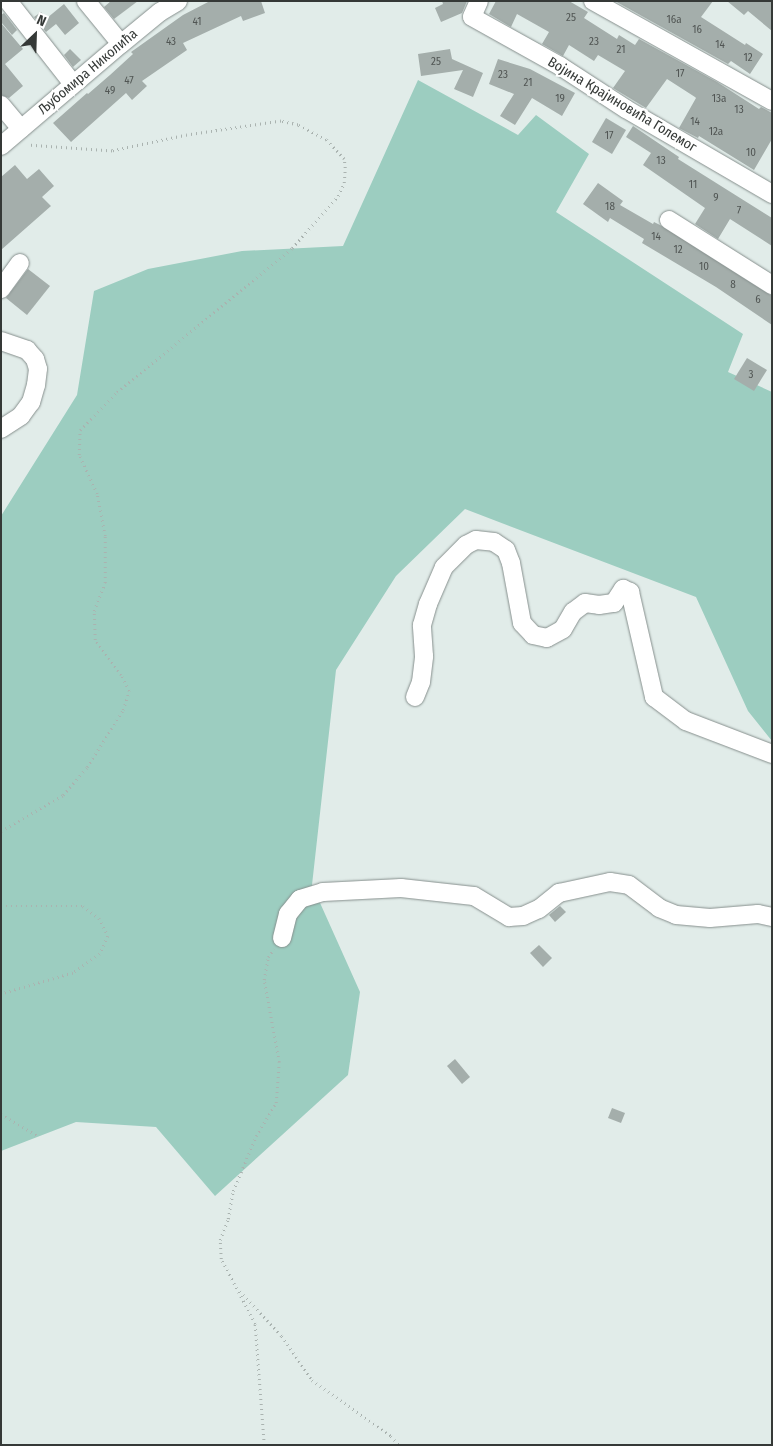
<!DOCTYPE html>
<html>
<head>
<meta charset="utf-8">
<style>
  body { margin:0 }
  #map { position:relative; width:773px; height:1446px; overflow:hidden; background:#e1ece9; font-family:"Fira Sans Condensed",sans-serif }
  div>[style] { position:absolute }
  .green>* { inset:0; background:#9ccdc0 }
  .building>* { inset:0; background:#a4aeab }
  .path>* { height:2.5px; margin-top:-1.25px; transform-origin:0; background:repeating-linear-gradient(90deg,#aab3b0 0 1px,transparent 0 5px) }
  .roads { filter:drop-shadow(0 0 1px #868f8d) drop-shadow(0 0 1px #868f8d) }
  .minor>* { height:18px; margin:-9px; padding:0 9px; transform-origin:9px; border-radius:9px; background:#fff }
  span { translate:-50% -50%; white-space:nowrap; text-align:center; line-height:1.15; -webkit-text-stroke:4.5px #fff; paint-order:stroke }
  .number-label { font-size:11px; color:#515654 }
  .number-label span { -webkit-text-stroke-width:0 }
  .street-label { font-size:14px; color:#353937 }
  .frame { position:absolute; inset:0; border:2px solid #353937; pointer-events:none }
  .north { position:absolute; left:10px; top:10px; width:50px; height:50px; -webkit-text-stroke:4px #fff; paint-order:stroke; rotate:24deg; font-size:14px; font-weight:700; line-height:20px; text-align:center; color:#353937 }
  .north::after { content:''; display:block; margin:auto; width:18px; height:22px; background:#353937; clip-path:polygon(50% 0,100% 100%,50% 72%,0 100%) }
</style>
</head>
<body>
<div id="map">
  <div class="green">
    <div style="clip-path:polygon(418px 80px,518px 135px,536px 115px,589px 154px,556px 212px,743px 334px,728px 372px,772px 392px,772px 741px,748px 711px,696px 597px,465px 509px,396px 576px,336px 670px,312px 885px,360px 992px,348px 1075px,215px 1196px,156px 1127px,76px 1122px,1px 1151px,1px 516px,77px 395px,94px 291px,148px 269px,242px 251px,343px 246px)"></div>
  </div>
  <div class="building">
    <div style="clip-path:polygon(111px 1px,138px 1px,114px 19px,104px 7px)"></div>
    <div style="clip-path:polygon(210px 1px,261px 1px,265px 13px,243px 21px,241px 16px,183px 43px,187px 50px,142px 81px,147px 86px,132px 100px,126px 93px,71px 142px,53px 123px,87px 93px,88px 94px,110px 75px,133px 54px,131px 52px,183px 15px)"></div>
    <div style="clip-path:polygon(442px 1px,467px 1px,462px 13px,441px 22px,435px 8px,443px 4px)"></div>
    <div style="clip-path:polygon(496px 1px,569px 1px,588px 12px,584px 18px,617px 39px,619px 35px,635px 45px,639px 39px,717px 82px,759px 109px,761px 107px,772px 113px,772px 139px,754px 170px,699px 136px,698px 138px,679px 128px,696px 98px,695px 97px,667px 79px,646px 108px,613px 88px,625px 71px,598px 55px,594px 61px,569px 45px,563px 56px,542px 44px,549px 32px,517px 14px,511px 27px,489px 14px)"></div>
    <div style="clip-path:polygon(615px 1px,713px 1px,701px 17px,745px 45px,746px 43px,763px 54px,750px 74px,731px 61px,728px 64px)"></div>
    <div style="clip-path:polygon(727px 1px,772px 1px,772px 31px,748px 11px,744px 15px)"></div>
    <div style="clip-path:polygon(64px 4px,79px 23px,65px 35px,56px 24px,46px 32px,34px 17px,41px 12px,47px 18px)"></div>
    <div style="clip-path:polygon(4px 13px,17px 30px,12px 35px,1px 22px,1px 15px)"></div>
    <div style="clip-path:polygon(1px 23px,23px 49px,5px 64px,23px 86px,9px 98px,1px 95px)"></div>
    <div style="clip-path:polygon(70px 49px,81px 60px,73px 67px,64px 55px)"></div>
    <div style="clip-path:polygon(450px 49px,452px 59px,483px 73px,473px 97px,454px 89px,463px 70px,421px 76px,418px 54px)"></div>
    <div style="clip-path:polygon(498px 59px,530px 69px,575px 93px,562px 116px,532px 98px,515px 125px,500px 116px,514px 94px,489px 84px)"></div>
    <div style="clip-path:polygon(606px 118px,626px 130px,612px 154px,592px 142px)"></div>
    <div style="clip-path:polygon(633px 126px,679px 157px,678px 159px,772px 218px,772px 246px,730px 219px,718px 239px,695px 224px,705px 208px,643px 165px,651px 153px,626px 137px)"></div>
    <div style="clip-path:polygon(15px 165px,27px 179px,39px 169px,54px 186px,42px 197px,51px 206px,1px 250px,1px 177px)"></div>
    <div style="clip-path:polygon(598px 183px,623px 201px,620px 205px,653px 224px,654px 222px,660px 225px,772px 296px,772px 325px,716px 287px,642px 243px,644px 239px,610px 218px,608px 222px,583px 204px)"></div>
    <div style="clip-path:polygon(28px 269px,50px 286px,27px 315px,6px 298px)"></div>
    <div style="clip-path:polygon(747px 358px,767px 370px,754px 391px,734px 379px)"></div>
    <div style="clip-path:polygon(560px 906px,566px 912px,555px 922px,549px 915px)"></div>
    <div style="clip-path:polygon(539px 945px,552px 958px,543px 967px,530px 953px)"></div>
    <div style="clip-path:polygon(455px 1059px,470px 1077px,462px 1084px,447px 1066px)"></div>
    <div style="clip-path:polygon(612px 1108px,625px 1113px,621px 1123px,608px 1118px)"></div>
  </div>
  <div class="path">
    <div style="left:1px;top:831px;width:72px;rotate:-30.1deg"></div>
    <div style="left:63px;top:795px;width:37px;rotate:-49deg"></div>
    <div style="left:87px;top:767px;width:67px;rotate:-57.7deg"></div>
    <div style="left:123px;top:710px;width:20px;rotate:-72deg"></div>
    <div style="left:129px;top:691px;width:18px;rotate:-117deg"></div>
    <div style="left:121px;top:675px;width:44px;rotate:-126.6deg"></div>
    <div style="left:95px;top:640px;width:29px;rotate:-92deg"></div>
    <div style="left:94px;top:611px;width:30px;rotate:-69deg"></div>
    <div style="left:105px;top:583px;width:47px;rotate:-90deg"></div>
    <div style="left:105px;top:536px;width:43px;rotate:-100.8deg"></div>
    <div style="left:97px;top:494px;width:43px;rotate:-114.8deg"></div>
    <div style="left:79px;top:455px;width:25px;rotate:-88deg"></div>
    <div style="left:80px;top:430px;width:53px;rotate:-45.8deg"></div>
    <div style="left:117px;top:392px;width:227px;rotate:-39.4deg"></div>
    <div style="left:292px;top:248px;width:69px;rotate:-48.5deg"></div>
    <div style="left:338px;top:196px;width:14px;rotate:-65deg"></div>
    <div style="left:344px;top:183px;width:15px;rotate:-86deg"></div>
    <div style="left:345px;top:168px;width:9px;rotate:-96deg"></div>
    <div style="left:344px;top:159px;width:26px;rotate:-133deg"></div>
    <div style="left:326px;top:140px;width:32px;rotate:-152deg"></div>
    <div style="left:298px;top:125px;width:17px;rotate:-167deg"></div>
    <div style="left:281px;top:121px;width:95px;rotate:171.5deg"></div>
    <div style="left:187px;top:135px;width:77px;rotate:168deg"></div>
    <div style="left:112px;top:151px;width:85px;rotate:-176deg"></div>
    <div style="left:1px;top:906px;width:82px"></div>
    <div style="left:83px;top:906px;width:20px;rotate:37deg"></div>
    <div style="left:99px;top:918px;width:20px;rotate:63deg"></div>
    <div style="left:108px;top:936px;width:20px;rotate:114deg"></div>
    <div style="left:100px;top:954px;width:33px;rotate:145deg"></div>
    <div style="left:73px;top:973px;width:75px;rotate:163.7deg"></div>
    <div style="left:1px;top:1114px;width:43px;rotate:30.7deg"></div>
    <div style="left:240px;top:1291px;width:62px;rotate:47deg"></div>
    <div style="left:282px;top:1336px;width:53px;rotate:55.7deg"></div>
    <div style="left:312px;top:1380px;width:97px;rotate:35.3deg"></div>
    <div style="left:391px;top:1436px;width:12px;rotate:48deg"></div>
    <div style="left:264px;top:1445px;width:121px;rotate:-94.3deg"></div>
    <div style="left:255px;top:1324px;width:73px;rotate:-117.6deg"></div>
    <div style="left:221px;top:1259px;width:19px;rotate:-93deg"></div>
    <div style="left:220px;top:1240px;width:22px;rotate:-69deg"></div>
    <div style="left:228px;top:1219px;width:28px;rotate:-80deg"></div>
    <div style="left:233px;top:1191px;width:60px;rotate:-67.3deg"></div>
    <div style="left:256px;top:1136px;width:39px;rotate:-59deg"></div>
    <div style="left:276px;top:1103px;width:41px;rotate:-85.8deg"></div>
    <div style="left:279px;top:1062px;width:83px;rotate:-100.4deg"></div>
    <div style="left:264px;top:980px;width:23px;rotate:-80deg"></div>
    <div style="left:268px;top:957px;width:10px;rotate:-53deg"></div>
  </div>
  <div class="roads">
    <div class="minor">
      <div style="left:8px;top:1px;width:105px;rotate:51.9deg"></div>
      <div style="left:86px;top:1px;width:55px;rotate:50.9deg"></div>
      <div style="left:479px;top:1px;width:17px;rotate:114deg"></div>
      <div style="left:472px;top:17px;width:101px;rotate:29.1deg"></div>
      <div style="left:560px;top:66px;width:79px;rotate:33.1deg"></div>
      <div style="left:626px;top:109px;width:169px;rotate:30.2deg"></div>
      <div style="left:593px;top:1px;width:205px;rotate:29.2deg"></div>
      <div style="left:1px;top:105px;width:31px;rotate:50deg"></div>
      <div style="left:1px;top:146px;width:157px;rotate:-40.4deg"></div>
      <div style="left:121px;top:44px;width:50px;rotate:-39.4deg"></div>
      <div style="left:160px;top:12px;width:21px;rotate:-31deg"></div>
      <div style="left:669px;top:220px;width:122px;rotate:32.3deg"></div>
      <div style="left:1px;top:289px;width:32px;rotate:-54deg"></div>
      <div style="left:1px;top:341px;width:28px;rotate:19deg"></div>
      <div style="left:27px;top:350px;width:12px;rotate:48deg"></div>
      <div style="left:35px;top:359px;width:10px;rotate:73deg"></div>
      <div style="left:38px;top:369px;width:16px;rotate:97deg"></div>
      <div style="left:36px;top:385px;width:18px;rotate:106deg"></div>
      <div style="left:31px;top:402px;width:17px;rotate:126deg"></div>
      <div style="left:21px;top:416px;width:24px;rotate:147deg"></div>
      <div style="left:415px;top:697px;width:16px;rotate:-68deg"></div>
      <div style="left:421px;top:682px;width:26px;rotate:-83deg"></div>
      <div style="left:424px;top:656px;width:31px;rotate:-94deg"></div>
      <div style="left:422px;top:625px;width:22px;rotate:-74deg"></div>
      <div style="left:428px;top:604px;width:40px;rotate:-66.6deg"></div>
      <div style="left:444px;top:567px;width:31px;rotate:-45deg"></div>
      <div style="left:466px;top:545px;width:11px;rotate:-27deg"></div>
      <div style="left:476px;top:540px;width:18px;rotate:6deg"></div>
      <div style="left:494px;top:542px;width:14px;rotate:34deg"></div>
      <div style="left:506px;top:550px;width:14px;rotate:69deg"></div>
      <div style="left:511px;top:563px;width:61px;rotate:79.6deg"></div>
      <div style="left:522px;top:623px;width:16px;rotate:47deg"></div>
      <div style="left:533px;top:635px;width:14px;rotate:12deg"></div>
      <div style="left:547px;top:638px;width:18px;rotate:-29deg"></div>
      <div style="left:563px;top:629px;width:20px;rotate:-60deg"></div>
      <div style="left:573px;top:612px;width:15px;rotate:-37deg"></div>
      <div style="left:585px;top:603px;width:14px;rotate:8deg"></div>
      <div style="left:599px;top:605px;width:15px;rotate:-8deg"></div>
      <div style="left:614px;top:603px;width:17px;rotate:-57deg"></div>
      <div style="left:623px;top:589px;width:8px;rotate:23deg"></div>
      <div style="left:630px;top:592px;width:108px;rotate:77.1deg"></div>
      <div style="left:654px;top:697px;width:40px;rotate:37deg"></div>
      <div style="left:686px;top:721px;width:92px;rotate:21deg"></div>
      <div style="left:282px;top:938px;width:25px;rotate:-76deg"></div>
      <div style="left:288px;top:914px;width:19px;rotate:-51deg"></div>
      <div style="left:300px;top:899px;width:24px;rotate:-17deg"></div>
      <div style="left:323px;top:892px;width:78px;rotate:-2.9deg"></div>
      <div style="left:401px;top:888px;width:73px;rotate:6.3deg"></div>
      <div style="left:474px;top:896px;width:41px;rotate:31deg"></div>
      <div style="left:509px;top:917px;width:14px;rotate:-4deg"></div>
      <div style="left:523px;top:916px;width:17px;rotate:-24deg"></div>
      <div style="left:539px;top:909px;width:26px;rotate:-39deg"></div>
      <div style="left:559px;top:893px;width:52px;rotate:-12.2deg"></div>
      <div style="left:610px;top:882px;width:19px;rotate:9deg"></div>
      <div style="left:629px;top:885px;width:38px;rotate:37deg"></div>
      <div style="left:659px;top:908px;width:18px;rotate:22deg"></div>
      <div style="left:676px;top:915px;width:34px;rotate:5deg"></div>
      <div style="left:710px;top:918px;width:48px;rotate:-4.8deg"></div>
      <div style="left:758px;top:914px;width:14px;rotate:12deg"></div>
    </div>
  </div>
  <div class="number-label">
    <span style="left:571px;top:18px">25</span>
    <span style="left:674px;top:20px">16a</span>
    <span style="left:197px;top:22px">41</span>
    <span style="left:697px;top:30px">16</span>
    <span style="left:171px;top:42px">43</span>
    <span style="left:594px;top:42px">23</span>
    <span style="left:720px;top:45px">14</span>
    <span style="left:621px;top:50px">21</span>
    <span style="left:748px;top:58px">12</span>
    <span style="left:436px;top:62px">25</span>
    <span style="left:680px;top:74px">17</span>
    <span style="left:503px;top:75px">23</span>
    <span style="left:129px;top:81px">47</span>
    <span style="left:528px;top:83px">21</span>
    <span style="left:110px;top:91px">49</span>
    <span style="left:560px;top:99px">19</span>
    <span style="left:719px;top:99px">13a</span>
    <span style="left:739px;top:110px">13</span>
    <span style="left:695px;top:122px">14</span>
    <span style="left:716px;top:132px">12a</span>
    <span style="left:609px;top:136px">17</span>
    <span style="left:751px;top:153px">10</span>
    <span style="left:661px;top:161px">13</span>
    <span style="left:693px;top:185px">11</span>
    <span style="left:716px;top:198px">9</span>
    <span style="left:610px;top:207px">18</span>
    <span style="left:739px;top:211px">7</span>
    <span style="left:656px;top:237px">14</span>
    <span style="left:678px;top:250px">12</span>
    <span style="left:704px;top:267px">10</span>
    <span style="left:733px;top:285px">8</span>
    <span style="left:758px;top:300px">6</span>
    <span style="left:751px;top:375px">3</span>
  </div>
  <div class="street-label">
    <span style="left:88px;top:72px;rotate:-40deg">Љубомира Николића</span>
    <span style="left:622px;top:105px;rotate:31deg">Војина Крајиновића Големог</span>
  </div>
  <div class="frame"></div>
  <div class="north">N</div>
</div>
</body>
</html>
